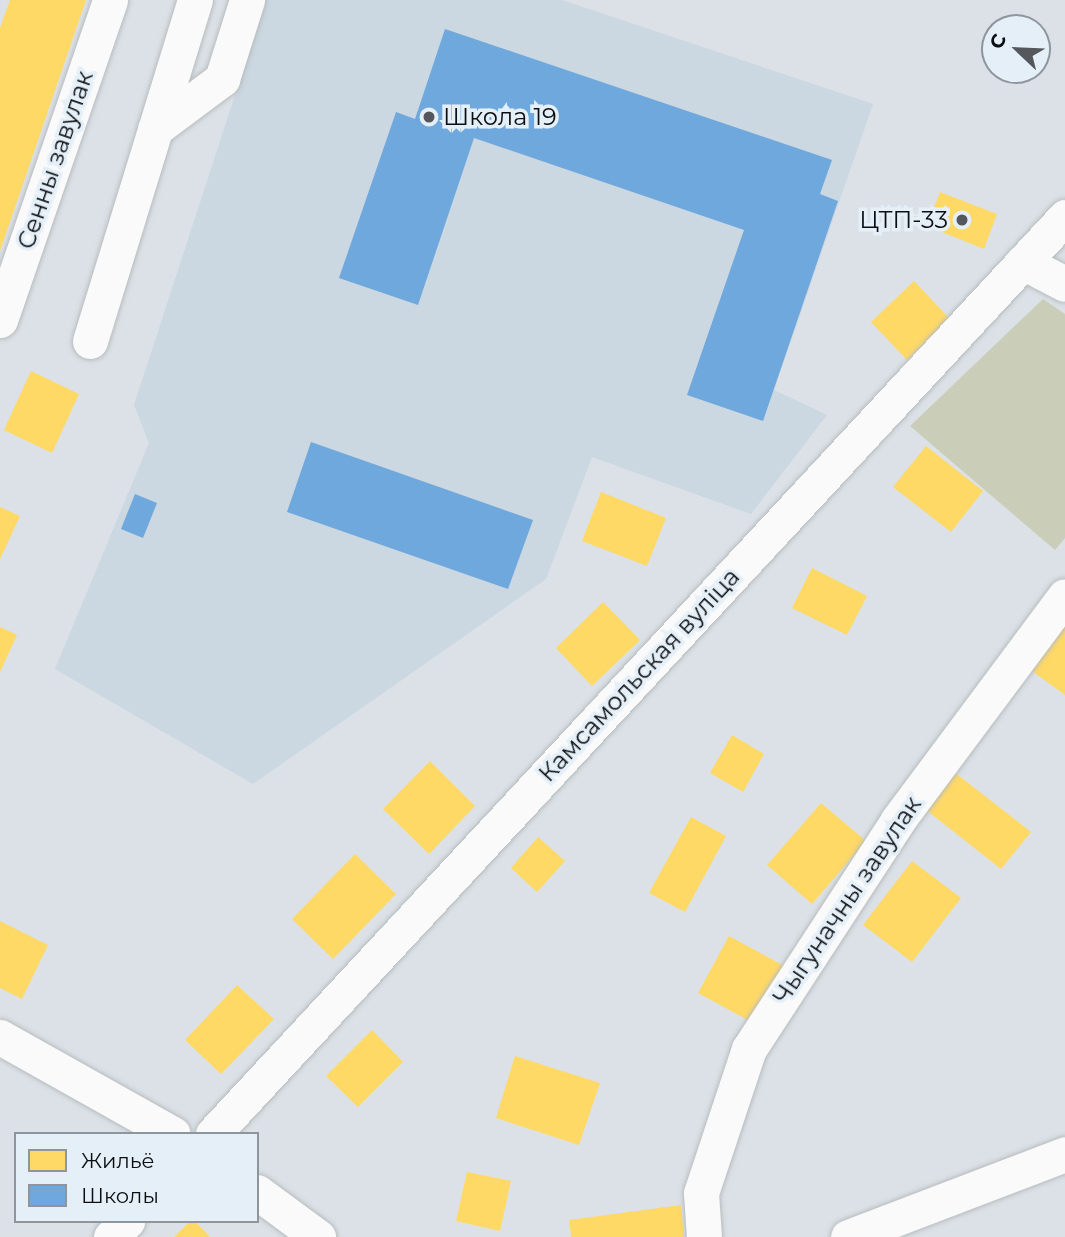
<!DOCTYPE html>
<html>
<head>
<meta charset="utf-8">
<style>
  body { margin:0 }
  #map { position:relative; width:1065px; height:1237px; overflow:hidden; background:#dbe1e6; font-family:Montserrat,sans-serif }
  div>[style] { position:absolute }
  .built>* { inset:0; background:#cbd7e1 }
  .green>* { inset:0; background:#caceb9 }
  .homes>* { inset:0; background:#ffd966 }
  .schools>* { inset:0; background:#6fa8dc }
  .roads { filter:drop-shadow(0 0 2px #b7bcbf) drop-shadow(0 0 2px #b7bcbf) }
  .minor>* { height:35px; margin:-17.5px; padding:0 17.5px; transform-origin:17.5px; border-radius:17.5px; background:#fafafb }
  .dots>* { width:19px; height:19px; translate:-50% -50%; box-sizing:border-box; border:4px solid #e5eff8; border-radius:50% }
  span { translate:-50% -50%; white-space:nowrap; text-align:center; line-height:1.15; -webkit-text-stroke:7px #e5eff8; paint-order:stroke }
  .poi-label { font-size:24px; color:#0c0f12 }
  .left { translate:0 -50%; text-align:left }
  .right { translate:-100% -50%; text-align:right }
  .street-label { font-size:24px; color:#0c0f12 }
  .legend { position:absolute; left:14px; top:1132px; width:245px; height:91px; box-sizing:border-box; background:#e5eff8; border:2px solid #8e959c; margin:0; padding:9px 12px; list-style:none; font-size:21px; color:#0c0f12 }
  .legend li { display:flex; align-items:center; gap:14px; height:35px }
  .legend b { width:35px; border:2px solid #8e959c }
  .north { position:absolute; left:981px; top:14px; width:70px; height:70px; box-sizing:border-box; background:#e5eff8; border:2px solid #8e959c; border-radius:50%; rotate:293deg; font-size:19px; font-weight:700; line-height:28px; text-align:center; color:#0c0f12 }
  .north::after { content:''; display:block; margin:auto; width:24px; height:32px; background:#54585c; clip-path:polygon(50% 0,100% 100%,50% 72%,0 100%) }
</style>
</head>
<body>
<div id="map">
  <div class="built">
    <div style="clip-path:polygon(266px 0,562px 0,873px 104px,774px 390px,827px 415px,751px 514px,592px 457px,546px 579px,253px 784px,55px 669px,149px 443px,134px 405px)"></div>
  </div>
  <div class="green">
    <div style="clip-path:polygon(1043px 299px,1065px 314px,1065px 538px,1055px 550px,910px 426px)"></div>
  </div>
  <div class="homes">
    <div style="clip-path:polygon(10px 0,86px 0,0 251px,0 28px)"></div>
    <div style="clip-path:polygon(940px 192px,997px 214px,984px 249px,927px 226px)"></div>
    <div style="clip-path:polygon(914px 281px,950px 319px,907px 360px,871px 322px)"></div>
    <div style="clip-path:polygon(31px 371px,79px 394px,52px 453px,4px 430px)"></div>
    <div style="clip-path:polygon(926px 446px,983px 491px,951px 532px,893px 487px)"></div>
    <div style="clip-path:polygon(601px 492px,666px 518px,647px 566px,582px 541px)"></div>
    <div style="clip-path:polygon(0 507px,20px 516px,0 559px)"></div>
    <div style="clip-path:polygon(812px 568px,867px 596px,847px 635px,792px 608px)"></div>
    <div style="clip-path:polygon(603px 602px,640px 640px,592px 686px,556px 648px)"></div>
    <div style="clip-path:polygon(1065px 617px,1065px 695px,1028px 668px)"></div>
    <div style="clip-path:polygon(0 627px,17px 635px,0 672px)"></div>
    <div style="clip-path:polygon(732px 735px,764px 754px,743px 792px,710px 773px)"></div>
    <div style="clip-path:polygon(430px 761px,475px 806px,429px 854px,383px 809px)"></div>
    <div style="clip-path:polygon(954px 772px,1031px 832px,1001px 869px,925px 809px)"></div>
    <div style="clip-path:polygon(821px 803px,866px 841px,812px 904px,767px 865px)"></div>
    <div style="clip-path:polygon(691px 817px,726px 836px,685px 912px,649px 893px)"></div>
    <div style="clip-path:polygon(538px 837px,565px 861px,537px 892px,511px 868px)"></div>
    <div style="clip-path:polygon(355px 854px,396px 894px,333px 959px,292px 919px)"></div>
    <div style="clip-path:polygon(912px 861px,961px 898px,912px 962px,863px 925px)"></div>
    <div style="clip-path:polygon(0 921px,48px 945px,22px 999px,0 988px)"></div>
    <div style="clip-path:polygon(729px 936px,788px 968px,757px 1025px,698px 993px)"></div>
    <div style="clip-path:polygon(237px 985px,274px 1019px,221px 1074px,185px 1040px)"></div>
    <div style="clip-path:polygon(372px 1030px,403px 1062px,358px 1107px,326px 1076px)"></div>
    <div style="clip-path:polygon(515px 1056px,600px 1083px,579px 1145px,496px 1118px)"></div>
    <div style="clip-path:polygon(467px 1172px,511px 1181px,500px 1231px,456px 1221px)"></div>
    <div style="clip-path:polygon(681px 1205px,684px 1237px,571px 1237px,569px 1220px)"></div>
    <div style="clip-path:polygon(190px 1221px,195px 1221px,210px 1237px,174px 1237px)"></div>
  </div>
  <div class="schools">
    <div style="clip-path:polygon(445px 29px,832px 160px,820px 194px,838px 201px,763px 421px,687px 395px,744px 230px,474px 138px,418px 305px,339px 278px,396px 112px,415px 119px)"></div>
    <div style="clip-path:polygon(311px 442px,533px 520px,508px 589px,287px 512px)"></div>
    <div style="clip-path:polygon(135px 494px,157px 503px,143px 538px,121px 529px)"></div>
  </div>
  <div class="roads">
    <div class="minor">
      <div style="left:155px;top:129px;width:84px;rotate:-36.7deg"></div>
      <div style="left:222px;top:79px;width:83px;rotate:-72.4deg"></div>
      <div style="left:1023px;top:262px;width:47px;rotate:27.6deg"></div>
      <div style="left:0;top:320px;width:338px;rotate:-71deg"></div>
      <div style="left:90px;top:341px;width:357px;rotate:-72.9deg"></div>
      <div style="left:0;top:1037px;width:198px;rotate:29.3deg"></div>
      <div style="left:213px;top:1134px;width:1252px;rotate:-47.1deg"></div>
      <div style="left:257px;top:1192px;width:76px;rotate:36.4deg"></div>
      <div style="left:111px;top:1237px;width:23px;rotate:-45deg"></div>
      <div style="left:704px;top:1237px;width:44px;rotate:-93.9deg"></div>
      <div style="left:701px;top:1193px;width:152px;rotate:-71.6deg"></div>
      <div style="left:749px;top:1049px;width:273px;rotate:-56.9deg"></div>
      <div style="left:898px;top:820px;width:279px;rotate:-53.3deg"></div>
      <div style="left:848px;top:1237px;width:232px;rotate:-20.9deg"></div>
    </div>
  </div>
  <div class="dots">
    <div style="left:429px;top:117px;background:#54585c"></div>
    <div style="left:962px;top:220px;background:#54585c"></div>
  </div>
  <div class="poi-label">
    <span class="left" style="left:443px;top:117px">Школа 19</span>
    <span class="right" style="left:948px;top:220px">ЦТП-33</span>
  </div>
  <div class="street-label">
    <span style="left:55px;top:160px;rotate:-71deg">Сенны завулак</span>
    <span style="left:639px;top:675px;rotate:-47deg">Камсамольская вуліца</span>
    <span style="left:847px;top:900px;rotate:-56deg">Чыгуначны завулак</span>
  </div>
  <ul class="legend">
  <li><b style="height:19px;background:#ffd966"></b>Жильё</li>
  <li><b style="height:19px;background:#6fa8dc"></b>Школы</li>
  </ul>
  <div class="north">С</div>
</div>
</body>
</html>
